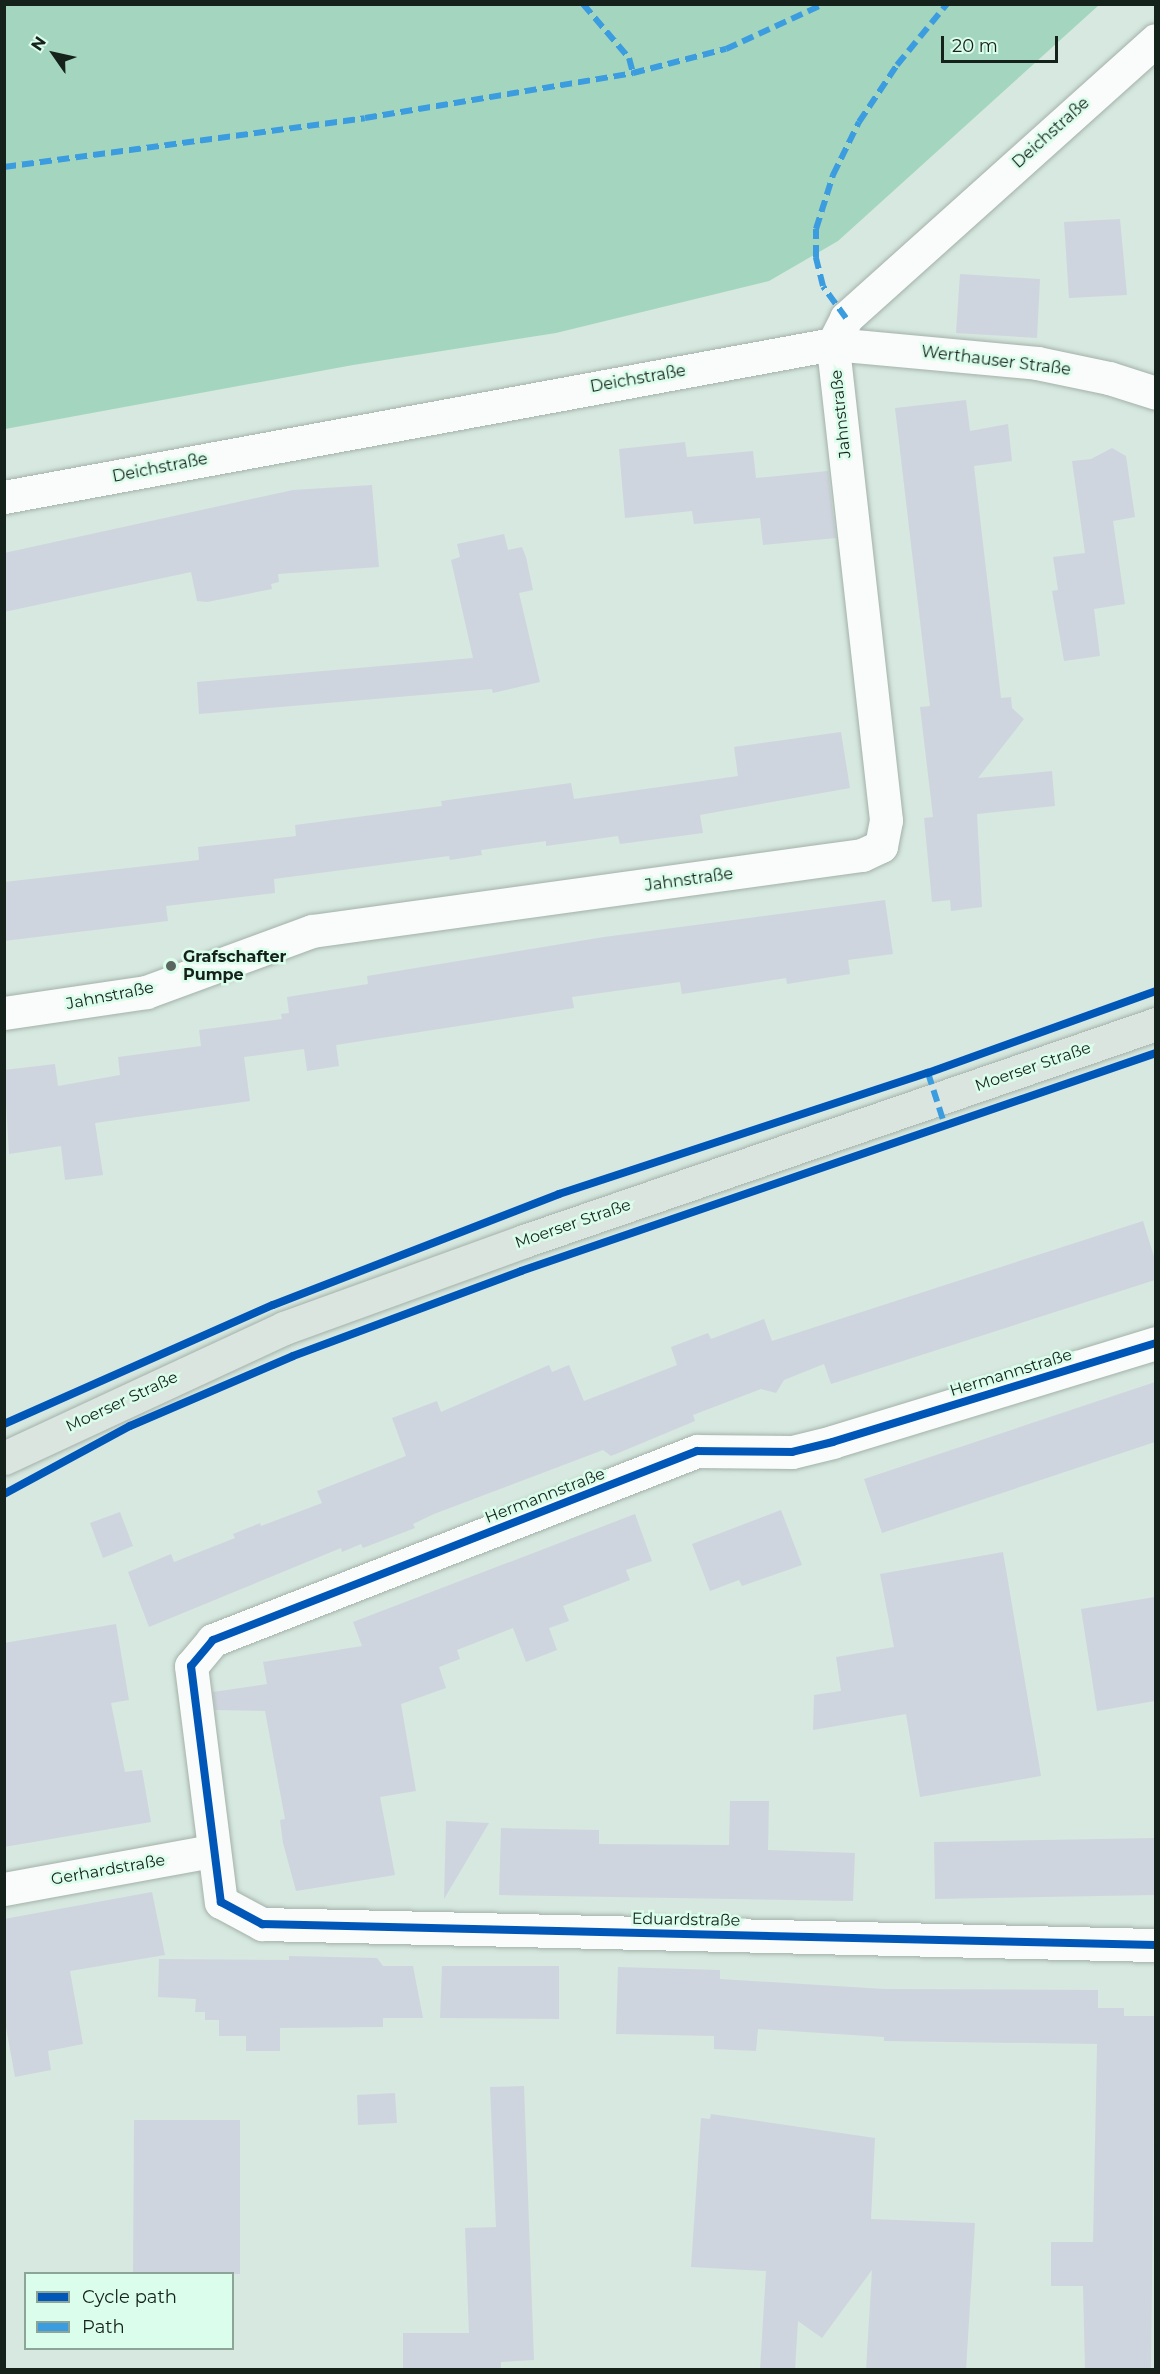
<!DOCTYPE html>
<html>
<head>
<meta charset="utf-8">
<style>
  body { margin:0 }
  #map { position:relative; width:1160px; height:2374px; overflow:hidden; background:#d6e8df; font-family:Montserrat,sans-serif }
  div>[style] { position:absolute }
  .green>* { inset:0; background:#a4d6bf }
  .building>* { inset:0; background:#cfd5de }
  .roads { filter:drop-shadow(0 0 2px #a3b1aa) drop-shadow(0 0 2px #a3b1aa) }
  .minor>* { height:33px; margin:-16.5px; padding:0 16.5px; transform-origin:16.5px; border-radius:16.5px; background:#f9fcfa }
  .major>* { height:33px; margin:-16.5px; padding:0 16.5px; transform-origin:16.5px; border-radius:16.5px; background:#dbe5e0 }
  .quiet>* { height:6px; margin-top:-3px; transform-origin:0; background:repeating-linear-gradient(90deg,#3b9cdf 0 12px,transparent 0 18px) }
  .cycleway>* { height:8px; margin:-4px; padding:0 4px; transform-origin:4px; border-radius:4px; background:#0057b8 }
  .dots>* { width:16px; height:16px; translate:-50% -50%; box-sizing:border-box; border:3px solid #dbfdeb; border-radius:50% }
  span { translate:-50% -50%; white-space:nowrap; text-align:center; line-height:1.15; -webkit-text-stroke:5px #dbfdeb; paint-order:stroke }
  .street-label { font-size:16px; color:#15221c }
  .poi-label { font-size:16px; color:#15221c; font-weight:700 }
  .left { translate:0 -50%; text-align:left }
  .frame { position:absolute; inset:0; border:6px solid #15221c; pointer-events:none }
  .legend { position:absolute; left:24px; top:2272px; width:210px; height:78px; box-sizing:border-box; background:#dbfdeb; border:2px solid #8ca598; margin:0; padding:8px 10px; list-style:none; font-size:18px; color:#15221c }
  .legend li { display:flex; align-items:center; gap:12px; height:30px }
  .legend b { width:30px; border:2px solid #8ca598 }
  .north { position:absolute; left:24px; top:24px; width:60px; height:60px; -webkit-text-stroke:4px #dbfdeb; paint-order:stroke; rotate:304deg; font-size:16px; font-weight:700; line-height:24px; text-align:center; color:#15221c }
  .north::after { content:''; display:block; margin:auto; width:21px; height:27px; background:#15221c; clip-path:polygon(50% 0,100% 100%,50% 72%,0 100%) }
  .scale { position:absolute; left:941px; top:36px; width:117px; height:27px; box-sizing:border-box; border:3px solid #15221c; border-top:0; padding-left:8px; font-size:18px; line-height:21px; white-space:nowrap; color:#15221c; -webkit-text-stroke:4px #dbfdeb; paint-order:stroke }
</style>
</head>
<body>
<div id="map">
  <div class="green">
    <div style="clip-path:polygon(5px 4px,1099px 4px,1099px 5px,838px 241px,769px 281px,556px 333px,353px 365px,5px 429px)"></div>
  </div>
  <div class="building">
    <div style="clip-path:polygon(1120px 219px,1127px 295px,1069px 298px,1064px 222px)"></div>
    <div style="clip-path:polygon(960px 274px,1040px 279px,1037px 338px,956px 333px)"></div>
    <div style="clip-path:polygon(966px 400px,970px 431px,1008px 424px,1012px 461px,974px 466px,1001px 698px,1011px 697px,1012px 708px,1024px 719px,978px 778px,1052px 771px,1055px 806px,977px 814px,982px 907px,951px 911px,950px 900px,932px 902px,924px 818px,933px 817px,920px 707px,930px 706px,895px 408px)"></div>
    <div style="clip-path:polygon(685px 442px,687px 457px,753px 451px,756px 478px,828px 471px,836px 538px,763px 545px,760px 518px,694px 524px,692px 511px,625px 518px,619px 449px)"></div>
    <div style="clip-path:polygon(1112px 448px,1126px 456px,1135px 517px,1113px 521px,1125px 604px,1094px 609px,1100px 656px,1064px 661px,1052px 591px,1058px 590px,1053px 557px,1085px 553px,1072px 461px,1091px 459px)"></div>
    <div style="clip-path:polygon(372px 485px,379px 567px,278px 574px,279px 582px,271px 584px,272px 589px,207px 602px,197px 601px,191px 572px,4px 612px,4px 553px,293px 490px)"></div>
    <div style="clip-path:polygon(504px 534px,508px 550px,522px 547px,526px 557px,533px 590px,519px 593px,540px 682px,493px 693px,492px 689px,199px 714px,197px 682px,473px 658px,451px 560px,460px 557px,457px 544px)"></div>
    <div style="clip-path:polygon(841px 732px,850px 788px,700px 815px,703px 833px,620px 844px,618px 836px,546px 846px,546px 841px,481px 850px,482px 855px,450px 860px,449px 856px,274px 879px,275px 893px,166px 906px,168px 921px,4px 941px,4px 882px,199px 860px,198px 847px,296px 836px,295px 825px,442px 806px,441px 801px,571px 783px,574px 799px,738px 776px,734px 747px)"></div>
    <div style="clip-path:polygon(885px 900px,893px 954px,848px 960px,850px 974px,787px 984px,786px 978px,682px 994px,680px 982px,572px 997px,574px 1008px,336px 1045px,339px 1066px,307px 1071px,304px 1049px,244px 1057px,250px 1101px,95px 1123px,103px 1175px,65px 1180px,61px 1146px,9px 1154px,4px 1070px,55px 1064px,58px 1086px,120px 1075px,118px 1057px,201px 1046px,199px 1030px,282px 1019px,281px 1014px,289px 1013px,287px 997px,368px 984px,367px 976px,604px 937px)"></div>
    <div style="clip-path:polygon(1143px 1221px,1155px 1260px,1155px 1280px,831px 1384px,824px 1364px,784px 1380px,776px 1393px,761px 1389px,693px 1415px,695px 1421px,611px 1456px,603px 1450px,434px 1514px,413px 1524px,415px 1528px,363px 1548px,361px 1544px,342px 1552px,341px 1548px,149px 1627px,128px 1572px,171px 1554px,174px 1562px,235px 1538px,233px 1534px,260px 1523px,261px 1526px,322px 1503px,317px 1491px,406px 1456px,392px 1418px,437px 1401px,441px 1412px,549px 1365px,552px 1372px,569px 1365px,584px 1401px,677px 1365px,671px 1347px,708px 1333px,711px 1339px,764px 1319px,772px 1341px)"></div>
    <div style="clip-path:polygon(1155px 1382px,1155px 1442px,882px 1533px,864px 1479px)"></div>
    <div style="clip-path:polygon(781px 1510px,802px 1565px,742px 1586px,739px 1580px,710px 1591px,692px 1544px)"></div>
    <div style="clip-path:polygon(120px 1512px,133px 1546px,103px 1558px,90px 1523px)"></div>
    <div style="clip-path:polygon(635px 1514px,652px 1561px,626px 1570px,630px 1580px,563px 1606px,569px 1621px,549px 1628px,557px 1650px,526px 1662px,513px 1628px,457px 1650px,460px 1659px,439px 1667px,446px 1688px,401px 1704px,416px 1791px,380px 1797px,395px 1875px,296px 1891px,283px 1843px,280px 1820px,285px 1819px,265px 1711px,215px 1710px,213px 1692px,267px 1684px,263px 1662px,362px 1646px,353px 1622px)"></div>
    <div style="clip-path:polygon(1003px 1552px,1041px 1776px,920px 1797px,906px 1714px,813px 1730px,814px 1695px,841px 1691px,836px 1657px,894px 1647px,880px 1574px)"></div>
    <div style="clip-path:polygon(1155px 1597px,1155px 1701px,1097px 1711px,1081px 1609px)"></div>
    <div style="clip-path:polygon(116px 1624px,129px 1700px,111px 1703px,125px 1772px,142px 1770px,151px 1822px,4px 1847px,4px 1643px)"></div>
    <div style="clip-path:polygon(730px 1801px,769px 1801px,768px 1850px,855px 1853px,853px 1901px,499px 1895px,501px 1828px,599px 1830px,599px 1844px,729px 1845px)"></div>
    <div style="clip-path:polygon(446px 1821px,489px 1823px,444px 1899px)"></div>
    <div style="clip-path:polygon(1155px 1838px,1155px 1895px,935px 1899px,934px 1842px)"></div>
    <div style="clip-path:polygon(152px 1892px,165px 1955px,70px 1971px,83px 2044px,48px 2051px,51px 2070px,15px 2077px,4px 2016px,4px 1919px)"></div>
    <div style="clip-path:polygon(289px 1956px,377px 1958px,383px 1966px,413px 1966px,423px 2018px,383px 2018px,383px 2027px,280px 2028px,280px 2051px,246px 2051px,246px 2036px,219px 2036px,219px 2020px,205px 2020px,205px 2012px,195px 2012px,196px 1999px,158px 1997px,159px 1959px,289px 1960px)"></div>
    <div style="clip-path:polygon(442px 1966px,559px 1966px,559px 2019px,440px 2018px)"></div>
    <div style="clip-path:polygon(618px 1967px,720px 1970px,720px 1979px,885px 1989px,1098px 1990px,1098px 2008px,1124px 2008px,1124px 2016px,1155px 2016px,1151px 2370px,1085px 2370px,1083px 2286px,1051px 2286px,1051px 2242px,1093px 2242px,1097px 2044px,884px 2041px,884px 2037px,758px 2029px,756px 2051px,714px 2049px,714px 2036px,616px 2034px)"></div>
    <div style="clip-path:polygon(524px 2086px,534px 2360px,501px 2362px,501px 2370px,403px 2370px,403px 2333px,469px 2333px,465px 2228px,496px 2227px,490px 2087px)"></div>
    <div style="clip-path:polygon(395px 2093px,397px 2123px,358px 2125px,357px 2095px)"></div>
    <div style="clip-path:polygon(711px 2114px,875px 2138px,871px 2219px,975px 2223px,966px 2370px,866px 2370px,872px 2270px,822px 2338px,798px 2321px,795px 2370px,760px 2370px,766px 2271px,691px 2267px,701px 2118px,710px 2119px)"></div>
    <div style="clip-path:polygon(134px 2120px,240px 2120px,240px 2274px,133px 2274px)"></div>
  </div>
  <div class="roads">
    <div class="minor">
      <div style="left:4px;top:497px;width:843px;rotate:-10.46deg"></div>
      <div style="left:833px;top:344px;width:29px;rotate:-63deg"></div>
      <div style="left:846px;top:318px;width:416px;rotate:-41.9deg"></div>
      <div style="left:4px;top:1013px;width:144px;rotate:-8.4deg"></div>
      <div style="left:146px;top:992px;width:177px;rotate:-20.2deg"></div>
      <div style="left:312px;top:931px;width:555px;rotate:-7.87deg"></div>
      <div style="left:862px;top:855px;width:21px;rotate:-25deg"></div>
      <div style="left:881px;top:846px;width:26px;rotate:-79deg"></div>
      <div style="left:886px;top:820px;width:479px;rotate:-96.4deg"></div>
      <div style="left:833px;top:344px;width:205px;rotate:5.3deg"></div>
      <div style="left:1037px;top:363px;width:74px;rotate:11.8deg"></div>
      <div style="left:1109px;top:378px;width:49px;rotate:17.7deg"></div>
      <div style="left:1156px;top:1343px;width:338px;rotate:163deg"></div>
      <div style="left:833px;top:1442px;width:42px;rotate:166.3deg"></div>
      <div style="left:792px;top:1452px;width:95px;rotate:-179.4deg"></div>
      <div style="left:697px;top:1451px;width:520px;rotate:158.67deg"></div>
      <div style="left:213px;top:1640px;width:34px;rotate:130deg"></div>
      <div style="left:191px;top:1666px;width:238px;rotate:82.8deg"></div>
      <div style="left:221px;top:1902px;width:47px;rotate:28.2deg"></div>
      <div style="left:262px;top:1924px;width:894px;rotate:1.35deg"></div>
      <div style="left:4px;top:1889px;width:211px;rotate:-10.4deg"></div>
    </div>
    <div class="major">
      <div style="left:4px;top:1458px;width:309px;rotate:-24.9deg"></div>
      <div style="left:284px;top:1328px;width:255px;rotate:-19.9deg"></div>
      <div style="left:524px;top:1241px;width:668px;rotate:-18.95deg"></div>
    </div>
  </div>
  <div class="quiet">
    <div style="left:583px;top:4px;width:71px;rotate:49.6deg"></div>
    <div style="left:629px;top:58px;width:16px;rotate:75deg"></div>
    <div style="left:4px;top:167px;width:364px;rotate:-7.7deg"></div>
    <div style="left:365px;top:118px;width:272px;rotate:-9.5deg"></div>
    <div style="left:633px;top:73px;width:96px;rotate:-14.5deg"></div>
    <div style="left:726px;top:49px;width:108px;rotate:-24.7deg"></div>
    <div style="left:846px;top:318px;width:39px;rotate:-126deg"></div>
    <div style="left:823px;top:286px;width:30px;rotate:-104deg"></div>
    <div style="left:816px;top:257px;width:28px;rotate:-90deg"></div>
    <div style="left:816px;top:229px;width:57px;rotate:-72.5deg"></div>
    <div style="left:833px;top:175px;width:59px;rotate:-63.9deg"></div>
    <div style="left:859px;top:122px;width:69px;rotate:-56.3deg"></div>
    <div style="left:897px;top:65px;width:79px;rotate:-50.7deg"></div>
    <div style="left:928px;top:1073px;width:56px;rotate:72.2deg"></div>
  </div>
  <div class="cycleway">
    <div style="left:1156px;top:1343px;width:338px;rotate:163deg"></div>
    <div style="left:833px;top:1442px;width:42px;rotate:166.3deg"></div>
    <div style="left:792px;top:1452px;width:95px;rotate:-179.4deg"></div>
    <div style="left:697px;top:1451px;width:520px;rotate:158.67deg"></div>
    <div style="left:213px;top:1640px;width:34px;rotate:130deg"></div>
    <div style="left:191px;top:1666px;width:238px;rotate:82.8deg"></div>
    <div style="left:221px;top:1902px;width:47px;rotate:28.2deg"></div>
    <div style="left:262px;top:1924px;width:894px;rotate:1.35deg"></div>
    <div style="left:4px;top:1424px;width:294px;rotate:-23.9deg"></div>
    <div style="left:273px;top:1305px;width:307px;rotate:-21.2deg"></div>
    <div style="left:559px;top:1194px;width:388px;rotate:-18.2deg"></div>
    <div style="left:928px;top:1073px;width:242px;rotate:-19.8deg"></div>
    <div style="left:4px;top:1494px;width:143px;rotate:-28.4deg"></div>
    <div style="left:130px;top:1426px;width:177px;rotate:-23.2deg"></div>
    <div style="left:293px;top:1356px;width:243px;rotate:-20.4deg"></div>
    <div style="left:521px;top:1271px;width:671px;rotate:-18.95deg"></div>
  </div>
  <div class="dots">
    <div style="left:171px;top:966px;background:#596760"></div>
  </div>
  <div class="street-label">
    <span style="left:1051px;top:133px;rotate:-42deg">Deichstraße</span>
    <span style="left:996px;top:361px;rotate:7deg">Werthauser Straße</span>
    <span style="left:638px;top:379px;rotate:-10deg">Deichstraße</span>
    <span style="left:841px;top:414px;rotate:-96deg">Jahnstraße</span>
    <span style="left:160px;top:468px;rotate:-11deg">Deichstraße</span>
    <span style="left:689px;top:880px;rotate:-8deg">Jahnstraße</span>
    <span style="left:110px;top:996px;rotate:-11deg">Jahnstraße</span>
    <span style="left:1033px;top:1067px;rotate:-19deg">Moerser Straße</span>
    <span style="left:573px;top:1224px;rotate:-19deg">Moerser Straße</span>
    <span style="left:1011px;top:1373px;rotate:-17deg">Hermannstraße</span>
    <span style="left:122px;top:1402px;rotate:-25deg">Moerser Straße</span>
    <span style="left:545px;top:1496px;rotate:-21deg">Hermannstraße</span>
    <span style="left:108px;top:1870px;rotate:-10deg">Gerhardstraße</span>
    <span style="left:686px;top:1920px;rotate:1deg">Eduardstraße</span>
  </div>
  <div class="poi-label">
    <span class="left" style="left:183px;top:966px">Grafschafter<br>Pumpe</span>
  </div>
  <div class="frame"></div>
  <ul class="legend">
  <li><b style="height:8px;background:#0057b8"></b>Cycle path</li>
  <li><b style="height:8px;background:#3b9cdf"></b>Path</li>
  </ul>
  <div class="north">N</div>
  <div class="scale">20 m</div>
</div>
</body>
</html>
